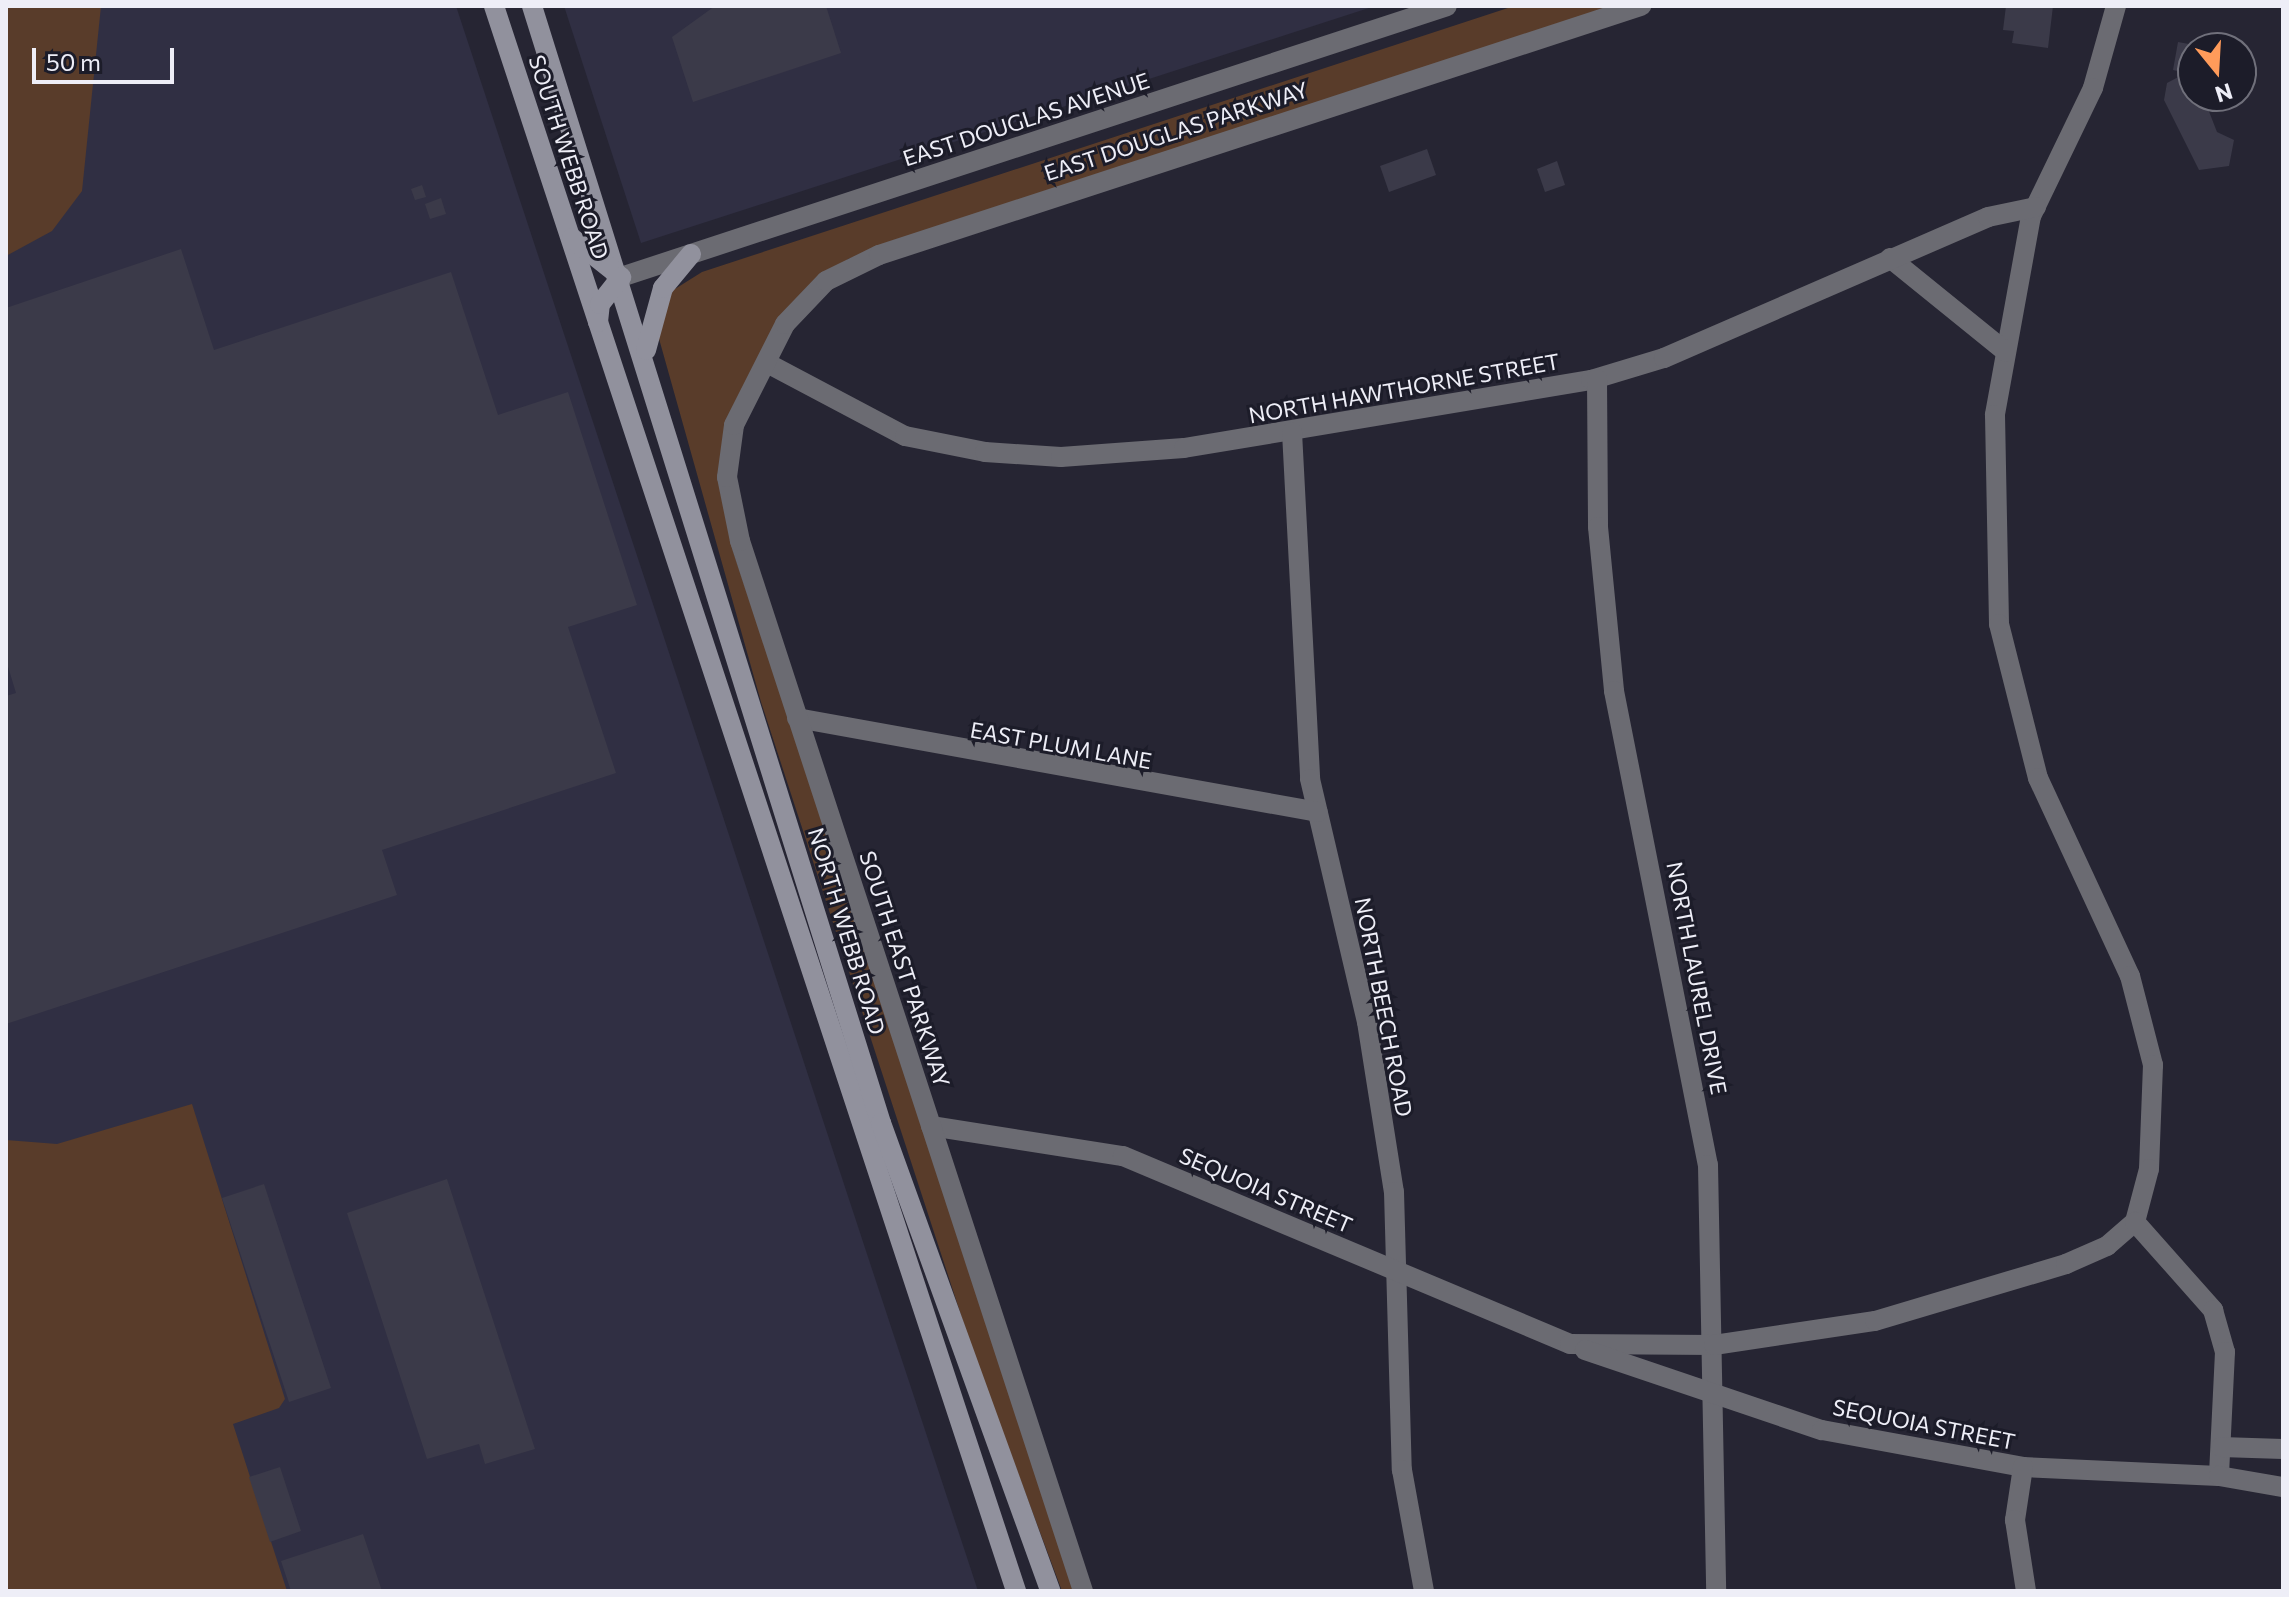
<!DOCTYPE html>
<html>
<head>
<meta charset="utf-8">
<style>
  body { margin:0 }
  #map { position:relative; width:2289px; height:1597px; overflow:hidden; background:#262533; font-family:Commissioner,sans-serif }
  div>[style] { position:absolute }
  .built>* { inset:0; background:#302f43 }
  .green>* { inset:0; background:#593c2a }
  .building>* { inset:0; background:#3b3a49 }
  .minor>* { height:20px; margin:-10px; padding:0 10px; transform-origin:10px; border-radius:10px; background:#6b6b72 }
  .tertiary>* { height:20px; margin:-10px; padding:0 10px; transform-origin:10px; border-radius:10px; background:#6b6b72 }
  .secondary>* { height:20px; margin:-10px; padding:0 10px; transform-origin:10px; border-radius:10px; background:#91919d }
  span { translate:-50% -50%; white-space:nowrap; text-align:center; line-height:1.15; -webkit-text-stroke:6px #1c1c29; paint-order:stroke }
  .street-label { font-size:22px; color:#eeeef7 }
  .frame { position:absolute; inset:0; border:8px solid #eeeef7; pointer-events:none }
  .north { position:absolute; left:2177px; top:32px; width:80px; height:80px; box-sizing:border-box; background:#1c1c29; border:2px solid #70707b; border-radius:50%; rotate:162deg; font-size:22px; font-weight:700; line-height:32px; text-align:center; color:#eeeef7 }
  .north::after { content:''; display:block; margin:auto; width:28px; height:36px; background:#ff9b5a; clip-path:polygon(50% 0,100% 100%,50% 72%,0 100%) }
  .scale { position:absolute; left:32px; top:48px; width:142px; height:36px; box-sizing:border-box; border:4px solid #eeeef7; border-top:0; padding-left:10px; font-size:24px; line-height:28px; white-space:nowrap; color:#eeeef7; -webkit-text-stroke:6px #1c1c29; paint-order:stroke }
</style>
</head>
<body>
<div id="map">
  <div class="built">
    <div style="clip-path:polygon(6px 6px,456px 6px,978px 1591px,6px 1591px)"></div>
    <div style="clip-path:polygon(564px 6px,1375px 6px,641px 243px)"></div>
  </div>
  <div class="green">
    <div style="clip-path:polygon(6px 6px,101px 6px,82px 191px,52px 231px,6px 256px)"></div>
    <div style="clip-path:polygon(1514px 6px,1618px 6px,848px 259px,777px 323px,719px 483px,734px 554px,1081px 1591px,1062px 1591px,976px 1361px,761px 702px,656px 328px,667px 294px,702px 272px)"></div>
    <div style="clip-path:polygon(192px 1104px,285px 1399px,279px 1408px,233px 1424px,287px 1591px,6px 1591px,6px 1140px,57px 1144px)"></div>
  </div>
  <div class="building">
    <div style="clip-path:polygon(715px 6px,826px 6px,841px 53px,693px 102px,672px 37px)"></div>
    <div style="clip-path:polygon(2006px 6px,2053px 6px,2048px 48px,2012px 43px,2014px 31px,2003px 30px)"></div>
    <div style="clip-path:polygon(2178px 42px,2200px 46px,2193px 48px,2193px 96px,2203px 96px,2217px 132px,2234px 140px,2229px 166px,2199px 170px,2164px 100px,2167px 83px,2186px 73px,2173px 70px)"></div>
    <div style="clip-path:polygon(1427px 149px,1436px 175px,1389px 192px,1380px 166px)"></div>
    <div style="clip-path:polygon(1557px 161px,1565px 185px,1545px 192px,1537px 169px)"></div>
    <div style="clip-path:polygon(422px 185px,426px 197px,415px 200px,411px 189px)"></div>
    <div style="clip-path:polygon(441px 198px,446px 214px,430px 219px,425px 204px)"></div>
    <div style="clip-path:polygon(181px 249px,214px 350px,451px 272px,498px 415px,568px 392px,637px 605px,568px 627px,616px 773px,382px 850px,397px 895px,6px 1024px,6px 696px,16px 693px,6px 660px,6px 308px)"></div>
    <div style="clip-path:polygon(447px 1179px,535px 1449px,485px 1464px,479px 1444px,427px 1459px,347px 1213px)"></div>
    <div style="clip-path:polygon(264px 1184px,331px 1388px,289px 1402px,222px 1198px)"></div>
    <div style="clip-path:polygon(280px 1467px,301px 1531px,270px 1542px,249px 1477px)"></div>
    <div style="clip-path:polygon(363px 1534px,382px 1591px,291px 1591px,281px 1561px)"></div>
  </div>
  <div class="minor">
    <div style="left:2116px;top:6px;width:85px;rotate:105.7deg"></div>
    <div style="left:2093px;top:88px;width:142px;rotate:115.8deg"></div>
    <div style="left:2031px;top:216px;width:202px;rotate:100.3deg"></div>
    <div style="left:1995px;top:415px;width:209px;rotate:88.9deg"></div>
    <div style="left:1999px;top:624px;width:159px;rotate:75.8deg"></div>
    <div style="left:2038px;top:778px;width:218px;rotate:65.1deg"></div>
    <div style="left:2130px;top:976px;width:92px;rotate:75.5deg"></div>
    <div style="left:2153px;top:1065px;width:104px;rotate:92.2deg"></div>
    <div style="left:2149px;top:1169px;width:55px;rotate:104.8deg"></div>
    <div style="left:1890px;top:258px;width:149px;rotate:39deg"></div>
    <div style="left:767px;top:363px;width:156px;rotate:27.9deg"></div>
    <div style="left:905px;top:436px;width:82px;rotate:11.3deg"></div>
    <div style="left:985px;top:452px;width:76px;rotate:3.8deg"></div>
    <div style="left:1061px;top:457px;width:123px;rotate:-4.2deg"></div>
    <div style="left:1184px;top:448px;width:413px;rotate:-9.5deg"></div>
    <div style="left:1591px;top:380px;width:76px;rotate:-16.8deg"></div>
    <div style="left:1664px;top:358px;width:353px;rotate:-23.5deg"></div>
    <div style="left:1988px;top:217px;width:49px;rotate:-11.8deg"></div>
    <div style="left:1597px;top:379px;width:148px;rotate:89.6deg"></div>
    <div style="left:1598px;top:527px;width:165px;rotate:84.4deg"></div>
    <div style="left:1614px;top:691px;width:483px;rotate:78.8deg"></div>
    <div style="left:1708px;top:1165px;width:426px;rotate:88.9deg"></div>
    <div style="left:1292px;top:432px;width:347px;rotate:87deg"></div>
    <div style="left:1310px;top:779px;width:250px;rotate:76.8deg"></div>
    <div style="left:1367px;top:1022px;width:172px;rotate:81deg"></div>
    <div style="left:1394px;top:1192px;width:278px;rotate:88.4deg"></div>
    <div style="left:1402px;top:1470px;width:123px;rotate:79.7deg"></div>
    <div style="left:797px;top:718px;width:529px;rotate:10.23deg"></div>
    <div style="left:931px;top:1126px;width:194px;rotate:8.9deg"></div>
    <div style="left:1123px;top:1156px;width:485px;rotate:22.8deg"></div>
    <div style="left:1570px;top:1344px;width:144px;rotate:0.4deg"></div>
    <div style="left:1714px;top:1345px;width:163px;rotate:-8.5deg"></div>
    <div style="left:1875px;top:1321px;width:199px;rotate:-16.6deg"></div>
    <div style="left:2066px;top:1264px;width:45px;rotate:-23.7deg"></div>
    <div style="left:2107px;top:1246px;width:37px;rotate:-41deg"></div>
    <div style="left:2135px;top:1222px;width:118px;rotate:48.4deg"></div>
    <div style="left:2213px;top:1310px;width:44px;rotate:74.1deg"></div>
    <div style="left:2225px;top:1352px;width:124px;rotate:92.8deg"></div>
    <div style="left:1585px;top:1350px;width:250px;rotate:18.7deg"></div>
    <div style="left:1822px;top:1430px;width:204px;rotate:10.4deg"></div>
    <div style="left:2023px;top:1467px;width:196px;rotate:2.6deg"></div>
    <div style="left:2219px;top:1476px;width:65px;rotate:9.8deg"></div>
    <div style="left:2221px;top:1447px;width:62px;rotate:1.8deg"></div>
    <div style="left:2023px;top:1467px;width:54px;rotate:98.6deg"></div>
    <div style="left:2015px;top:1520px;width:72px;rotate:81.2deg"></div>
    <div style="left:1083px;top:1591px;width:1105px;rotate:-108.09deg"></div>
    <div style="left:740px;top:541px;width:65px;rotate:-101.5deg"></div>
    <div style="left:727px;top:477px;width:52px;rotate:-82.3deg"></div>
    <div style="left:734px;top:425px;width:113px;rotate:-63.2deg"></div>
    <div style="left:785px;top:324px;width:59px;rotate:-46.4deg"></div>
    <div style="left:826px;top:281px;width:59px;rotate:-26.1deg"></div>
    <div style="left:879px;top:255px;width:802px;rotate:-18.1deg"></div>
  </div>
  <div class="tertiary">
    <div style="left:621px;top:277px;width:869px;rotate:-18.16deg"></div>
  </div>
  <div class="secondary">
    <div style="left:494px;top:6px;width:1669px;rotate:71.77deg"></div>
    <div style="left:532px;top:6px;width:1170px;rotate:72.65deg"></div>
    <div style="left:881px;top:1123px;width:498px;rotate:70.1deg"></div>
    <div style="left:572px;top:238px;width:63px;rotate:38.5deg"></div>
    <div style="left:598px;top:322px;width:18px;rotate:-84deg"></div>
    <div style="left:600px;top:304px;width:34px;rotate:-52deg"></div>
    <div style="left:646px;top:350px;width:64px;rotate:-74.7deg"></div>
    <div style="left:663px;top:288px;width:44px;rotate:-50.5deg"></div>
  </div>
  <div class="street-label">
    <span style="left:1026px;top:119px;rotate:-18deg">EAST DOUGLAS AVENUE</span>
    <span style="left:1176px;top:131px;rotate:-18deg">EAST DOUGLAS PARKWAY</span>
    <span style="left:569px;top:157px;rotate:72deg">SOUTH WEBB ROAD</span>
    <span style="left:1404px;top:388px;rotate:-10deg">NORTH HAWTHORNE STREET</span>
    <span style="left:1061px;top:745px;rotate:10deg">EAST PLUM LANE</span>
    <span style="left:847px;top:931px;rotate:73deg">NORTH WEBB ROAD</span>
    <span style="left:905px;top:969px;rotate:72deg">SOUTH EAST PARKWAY</span>
    <span style="left:1697px;top:978px;rotate:79deg">NORTH LAUREL DRIVE</span>
    <span style="left:1384px;top:1007px;rotate:79deg">NORTH BEECH ROAD</span>
    <span style="left:1266px;top:1190px;rotate:23deg">SEQUOIA STREET</span>
    <span style="left:1924px;top:1424px;rotate:11deg">SEQUOIA STREET</span>
  </div>
  <div class="frame"></div>
  <div class="north">N</div>
  <div class="scale">50 m</div>
</div>
</body>
</html>
